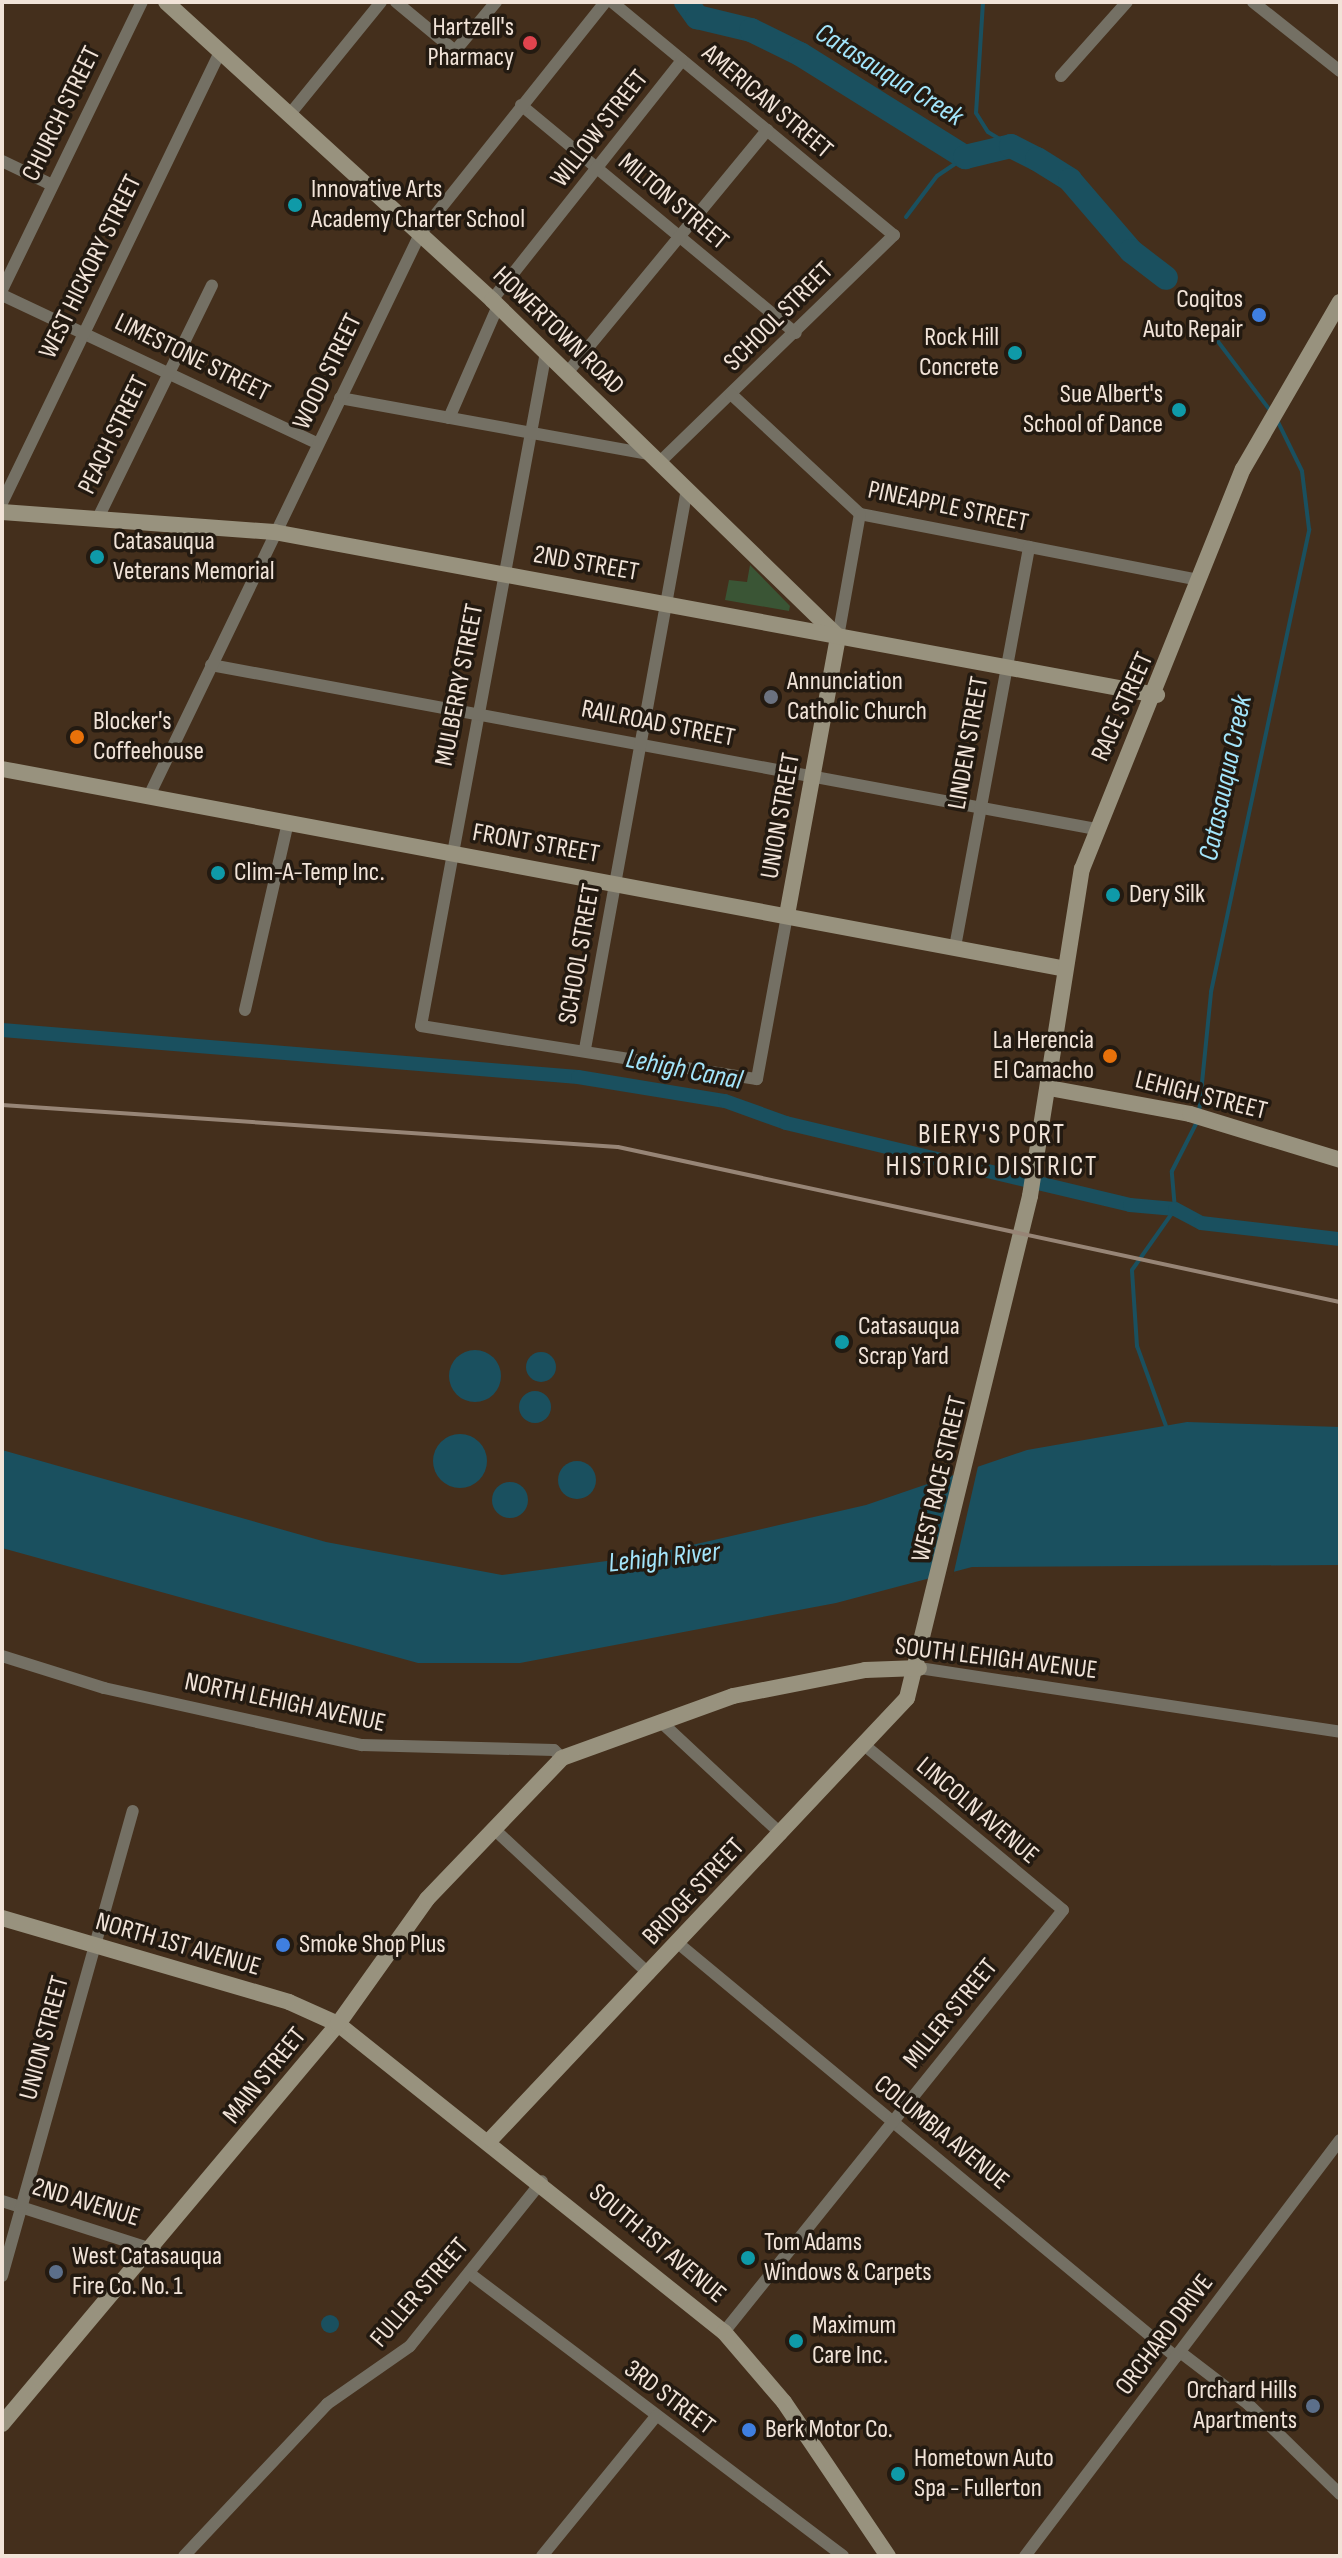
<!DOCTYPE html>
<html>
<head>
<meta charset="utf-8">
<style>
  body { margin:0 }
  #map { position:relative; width:1342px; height:2558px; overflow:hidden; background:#442f1c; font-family:"Sofia Sans Condensed",sans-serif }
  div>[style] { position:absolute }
  .green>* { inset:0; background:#3a5535 }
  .water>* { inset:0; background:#1a505f }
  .round { border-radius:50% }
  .pier>* { inset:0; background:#442f1c }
  .stream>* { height:4px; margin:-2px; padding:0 2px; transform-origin:2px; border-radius:2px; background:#1a505f }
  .canal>* { height:14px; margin:-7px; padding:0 7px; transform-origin:7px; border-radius:7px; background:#1a505f }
  .river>* { height:24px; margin:-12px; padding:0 12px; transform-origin:12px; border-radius:12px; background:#1a505f }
  .street>* { height:12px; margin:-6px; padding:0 6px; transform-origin:6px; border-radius:6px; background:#747064 }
  .secondary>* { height:16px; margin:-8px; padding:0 8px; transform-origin:8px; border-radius:8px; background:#98927e }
  .rail>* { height:4px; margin:-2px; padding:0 2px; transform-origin:2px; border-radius:2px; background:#978576 }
  .dots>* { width:22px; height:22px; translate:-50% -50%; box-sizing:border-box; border:4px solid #231a11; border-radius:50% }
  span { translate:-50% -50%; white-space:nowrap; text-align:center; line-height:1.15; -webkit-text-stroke:7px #231a11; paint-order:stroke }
  .poi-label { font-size:26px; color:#f1e3d8 }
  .right { translate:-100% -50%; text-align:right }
  .left { translate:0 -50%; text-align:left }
  .street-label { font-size:26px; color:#f1e3d8 }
  .water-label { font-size:28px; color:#a3e5fb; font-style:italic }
  .neighbourhood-label { font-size:28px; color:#f1e3d8; letter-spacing:2px }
  .frame { position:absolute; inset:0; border:4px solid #f1e3d8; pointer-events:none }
</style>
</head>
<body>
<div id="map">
  <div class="green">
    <div style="clip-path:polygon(750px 565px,790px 606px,789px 611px,725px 600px,729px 580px,747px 582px)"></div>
  </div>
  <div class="water">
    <div class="round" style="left:449px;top:1350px;width:52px;height:52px"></div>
    <div class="round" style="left:526px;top:1352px;width:30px;height:30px"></div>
    <div class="round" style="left:519px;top:1391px;width:32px;height:32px"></div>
    <div style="clip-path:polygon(1187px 1422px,1340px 1427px,1340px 1565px,972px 1567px,836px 1603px,520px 1663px,418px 1663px,2px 1548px,2px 1450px,326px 1542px,502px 1575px,644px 1556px,866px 1505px,1027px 1450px)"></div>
    <div class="round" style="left:433px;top:1434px;width:54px;height:54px"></div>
    <div class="round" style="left:558px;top:1461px;width:38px;height:38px"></div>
    <div class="round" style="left:492px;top:1482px;width:36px;height:36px"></div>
    <div class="round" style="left:321px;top:2315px;width:18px;height:18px"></div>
  </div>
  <div class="pier">
    <div style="clip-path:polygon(979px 1462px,953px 1576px,930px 1582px,955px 1470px)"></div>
  </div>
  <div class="stream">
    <div style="left:983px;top:2px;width:111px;rotate:93.6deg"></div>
    <div style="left:976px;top:113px;width:22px;rotate:58deg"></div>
    <div style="left:988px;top:132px;width:27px;rotate:31deg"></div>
    <div style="left:906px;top:217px;width:51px;rotate:-52.9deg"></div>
    <div style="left:937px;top:176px;width:34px;rotate:-34deg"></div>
    <div style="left:1213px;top:335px;width:98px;rotate:52.9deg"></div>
    <div style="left:1199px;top:1113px;width:122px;rotate:-84.3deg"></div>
    <div style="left:1211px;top:992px;width:473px;rotate:-78deg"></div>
    <div style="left:1309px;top:529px;width:58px;rotate:-96.9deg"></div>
    <div style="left:1302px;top:471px;width:57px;rotate:-116.1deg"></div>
    <div style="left:1166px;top:1426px;width:85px;rotate:-109.9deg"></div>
    <div style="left:1137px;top:1346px;width:76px;rotate:-93.8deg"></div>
    <div style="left:1132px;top:1270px;width:75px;rotate:-54.8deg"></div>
    <div style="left:1175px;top:1209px;width:38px;rotate:-95deg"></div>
    <div style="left:1172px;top:1171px;width:55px;rotate:-63deg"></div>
  </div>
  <div class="canal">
    <div style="left:2px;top:1030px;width:578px;rotate:4.66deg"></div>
    <div style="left:578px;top:1077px;width:149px;rotate:9.3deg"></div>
    <div style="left:725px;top:1101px;width:65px;rotate:19.8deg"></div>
    <div style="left:786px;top:1123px;width:354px;rotate:13.4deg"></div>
    <div style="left:1130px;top:1205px;width:45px;rotate:5.1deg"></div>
    <div style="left:1175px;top:1209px;width:30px;rotate:28deg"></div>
    <div style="left:1201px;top:1223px;width:140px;rotate:6.6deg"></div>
  </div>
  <div class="river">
    <div style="left:686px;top:2px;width:19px;rotate:54deg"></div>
    <div style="left:697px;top:17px;width:56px;rotate:13.5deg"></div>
    <div style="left:751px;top:30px;width:55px;rotate:26.1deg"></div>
    <div style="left:800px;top:54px;width:195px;rotate:32deg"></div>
    <div style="left:965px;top:157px;width:47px;rotate:-13.4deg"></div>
    <div style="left:1011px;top:146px;width:29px;rotate:27deg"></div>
    <div style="left:1037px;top:159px;width:39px;rotate:32deg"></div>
    <div style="left:1070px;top:180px;width:94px;rotate:49.3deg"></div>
    <div style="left:1131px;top:251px;width:44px;rotate:37.6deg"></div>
  </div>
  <div class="street">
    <div style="left:396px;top:2px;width:77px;rotate:39.7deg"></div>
    <div style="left:455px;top:51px;width:64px;rotate:-50.1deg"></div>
    <div style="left:612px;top:2px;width:366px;rotate:39.6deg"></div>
    <div style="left:894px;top:235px;width:326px;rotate:135.9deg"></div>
    <div style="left:1253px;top:2px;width:111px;rotate:38.4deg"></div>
    <div style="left:1061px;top:76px;width:99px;rotate:-48.3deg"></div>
    <div style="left:521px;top:105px;width:357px;rotate:39.7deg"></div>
    <div style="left:290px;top:114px;width:144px;rotate:-50.9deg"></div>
    <div style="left:2px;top:161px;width:55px;rotate:25.6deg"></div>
    <div style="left:2px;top:290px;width:320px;rotate:-64.1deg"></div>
    <div style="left:2px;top:295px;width:348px;rotate:25.2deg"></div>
    <div style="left:492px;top:300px;width:306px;rotate:-51.6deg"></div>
    <div style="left:546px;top:352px;width:685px;rotate:100.51deg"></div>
    <div style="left:421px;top:1026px;width:340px;rotate:9deg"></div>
    <div style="left:757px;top:1079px;width:167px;rotate:-79.6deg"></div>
    <div style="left:567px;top:373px;width:315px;rotate:-50.5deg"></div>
    <div style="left:731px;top:394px;width:176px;rotate:42.9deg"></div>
    <div style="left:860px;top:514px;width:346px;rotate:11deg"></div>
    <div style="left:340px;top:398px;width:314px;rotate:10.3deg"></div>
    <div style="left:449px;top:418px;width:122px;rotate:-66.4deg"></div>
    <div style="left:2px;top:503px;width:503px;rotate:-64.2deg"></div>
    <div style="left:98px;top:518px;width:259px;rotate:-63.9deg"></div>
    <div style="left:838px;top:637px;width:125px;rotate:-79.9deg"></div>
    <div style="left:211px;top:665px;width:900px;rotate:10.5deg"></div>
    <div style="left:148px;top:798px;width:626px;rotate:-64.25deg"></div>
    <div style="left:420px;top:234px;width:297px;rotate:-51.4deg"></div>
    <div style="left:955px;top:947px;width:407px;rotate:-79.5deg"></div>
    <div style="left:245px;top:1010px;width:193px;rotate:-77.1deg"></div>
    <div style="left:585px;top:1049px;width:569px;rotate:-79.68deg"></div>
    <div style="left:2px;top:1656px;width:107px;rotate:17.4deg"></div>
    <div style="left:104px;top:1688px;width:264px;rotate:12.5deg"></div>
    <div style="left:362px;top:1745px;width:192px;rotate:1.5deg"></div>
    <div style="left:554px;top:1750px;width:11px;rotate:45deg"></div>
    <div style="left:919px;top:1668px;width:426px;rotate:8.6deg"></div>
    <div style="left:660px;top:1721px;width:166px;rotate:43deg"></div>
    <div style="left:493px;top:1828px;width:214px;rotate:43.1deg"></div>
    <div style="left:679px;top:1944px;width:646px;rotate:39.73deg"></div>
    <div style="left:2px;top:2201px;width:161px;rotate:17.8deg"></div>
    <div style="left:469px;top:2273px;width:469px;rotate:37.1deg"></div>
    <div style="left:2px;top:2276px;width:483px;rotate:-74.3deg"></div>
    <div style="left:724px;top:2332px;width:541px;rotate:-51.22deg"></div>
    <div style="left:1063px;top:1910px;width:259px;rotate:-140.3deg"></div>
    <div style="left:1180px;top:2352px;width:86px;rotate:37.4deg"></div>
    <div style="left:1248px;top:2404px;width:129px;rotate:44.4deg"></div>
    <div style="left:184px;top:2556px;width:209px;rotate:-46.7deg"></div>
    <div style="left:327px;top:2404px;width:101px;rotate:-34.9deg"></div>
    <div style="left:410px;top:2346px;width:211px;rotate:-51.3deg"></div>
    <div style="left:542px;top:2556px;width:181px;rotate:-50.8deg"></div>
    <div style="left:1025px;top:2556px;width:522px;rotate:-52.87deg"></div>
  </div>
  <div class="secondary">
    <div style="left:166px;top:2px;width:442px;rotate:42.4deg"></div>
    <div style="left:492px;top:300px;width:483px;rotate:44.2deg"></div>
    <div style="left:838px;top:637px;width:283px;rotate:100.4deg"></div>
    <div style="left:2px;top:512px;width:273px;rotate:4.2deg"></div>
    <div style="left:274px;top:532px;width:898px;rotate:10.46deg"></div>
    <div style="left:2px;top:769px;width:1078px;rotate:10.64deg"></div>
    <div style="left:1049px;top:1088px;width:143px;rotate:10.4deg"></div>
    <div style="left:1190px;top:1114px;width:157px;rotate:17deg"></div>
    <div style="left:2px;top:1918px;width:299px;rotate:16.3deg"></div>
    <div style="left:289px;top:2002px;width:54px;rotate:24.2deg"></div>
    <div style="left:338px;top:2024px;width:494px;rotate:38.6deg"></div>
    <div style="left:724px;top:2332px;width:92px;rotate:49.4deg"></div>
    <div style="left:784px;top:2402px;width:186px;rotate:56deg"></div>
    <div style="left:491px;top:2139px;width:606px;rotate:-46.67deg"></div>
    <div style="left:907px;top:1698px;width:517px;rotate:-76.23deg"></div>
    <div style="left:1030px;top:1196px;width:331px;rotate:-81deg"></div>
    <div style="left:1082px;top:869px;width:431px;rotate:-68.1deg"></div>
    <div style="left:1243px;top:469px;width:193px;rotate:-59.9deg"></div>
    <div style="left:2px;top:2424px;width:522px;rotate:-49.97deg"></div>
    <div style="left:338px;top:2024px;width:153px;rotate:-54.5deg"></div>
    <div style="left:427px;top:1899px;width:195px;rotate:-46.2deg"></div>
    <div style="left:562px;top:1758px;width:182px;rotate:-19.9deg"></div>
    <div style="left:733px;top:1696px;width:135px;rotate:-11.1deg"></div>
    <div style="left:865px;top:1670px;width:54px;rotate:-2.1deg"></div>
  </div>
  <div class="rail">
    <div style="left:2px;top:1105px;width:617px;rotate:3.9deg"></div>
    <div style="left:618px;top:1147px;width:738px;rotate:12.12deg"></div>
  </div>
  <div class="dots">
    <div style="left:530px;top:43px;background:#e0444e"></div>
    <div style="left:295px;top:205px;background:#0f9aa8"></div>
    <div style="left:1259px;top:315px;background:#3f7fe0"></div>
    <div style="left:1015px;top:353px;background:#0f9aa8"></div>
    <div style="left:1179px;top:410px;background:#0f9aa8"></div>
    <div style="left:97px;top:557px;background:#0f9aa8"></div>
    <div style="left:771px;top:697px;background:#6b7280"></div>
    <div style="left:77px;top:737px;background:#e8710a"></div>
    <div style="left:218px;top:873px;background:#0f9aa8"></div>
    <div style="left:1113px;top:895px;background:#0f9aa8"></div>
    <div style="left:1110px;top:1056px;background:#e8710a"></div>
    <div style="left:842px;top:1342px;background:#0f9aa8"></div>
    <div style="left:283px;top:1945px;background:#3f7fe0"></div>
    <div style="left:748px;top:2258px;background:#0f9aa8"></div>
    <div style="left:56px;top:2272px;background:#5c6f8a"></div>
    <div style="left:796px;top:2341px;background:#0f9aa8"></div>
    <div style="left:1313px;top:2406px;background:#5c6f8a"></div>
    <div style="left:749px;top:2430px;background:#3f7fe0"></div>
    <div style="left:898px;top:2474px;background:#0f9aa8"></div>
  </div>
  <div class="poi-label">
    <span class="right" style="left:514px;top:43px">Hartzell's<br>Pharmacy</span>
    <span class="left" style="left:311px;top:205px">Innovative Arts<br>Academy Charter School</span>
    <span class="right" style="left:1243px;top:315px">Coqitos<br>Auto Repair</span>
    <span class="right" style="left:999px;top:353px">Rock Hill<br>Concrete</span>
    <span class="right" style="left:1163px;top:410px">Sue Albert's<br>School of Dance</span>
    <span class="left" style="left:113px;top:557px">Catasauqua<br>Veterans Memorial</span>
    <span class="left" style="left:787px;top:697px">Annunciation<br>Catholic Church</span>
    <span class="left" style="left:93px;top:737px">Blocker's<br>Coffeehouse</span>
    <span class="left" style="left:234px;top:873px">Clim-A-Temp Inc.</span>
    <span class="left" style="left:1129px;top:895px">Dery Silk</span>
    <span class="right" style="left:1094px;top:1056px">La Herencia<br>El Camacho</span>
    <span class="left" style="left:858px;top:1342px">Catasauqua<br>Scrap Yard</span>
    <span class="left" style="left:299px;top:1945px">Smoke Shop Plus</span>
    <span class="left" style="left:764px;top:2258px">Tom Adams<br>Windows &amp; Carpets</span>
    <span class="left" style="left:72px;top:2272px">West Catasauqua<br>Fire Co. No. 1</span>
    <span class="left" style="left:812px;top:2341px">Maximum<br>Care Inc.</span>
    <span class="right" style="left:1297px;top:2406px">Orchard Hills<br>Apartments</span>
    <span class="left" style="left:765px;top:2430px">Berk Motor Co.</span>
    <span class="left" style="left:914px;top:2474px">Hometown Auto<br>Spa - Fullerton</span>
  </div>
  <div class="street-label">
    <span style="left:767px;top:102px;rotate:40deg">AMERICAN STREET</span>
    <span style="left:62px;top:114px;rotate:-64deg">CHURCH STREET</span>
    <span style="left:600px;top:129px;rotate:-52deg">WILLOW STREET</span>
    <span style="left:673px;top:202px;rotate:40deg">MILTON STREET</span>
    <span style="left:91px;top:267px;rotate:-64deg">WEST HICKORY STREET</span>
    <span style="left:779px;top:317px;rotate:-45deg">SCHOOL STREET</span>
    <span style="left:558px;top:331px;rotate:44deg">HOWERTOWN ROAD</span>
    <span style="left:192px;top:358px;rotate:26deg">LIMESTONE STREET</span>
    <span style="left:328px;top:372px;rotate:-64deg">WOOD STREET</span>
    <span style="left:114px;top:435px;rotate:-64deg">PEACH STREET</span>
    <span style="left:948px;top:507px;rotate:12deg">PINEAPPLE STREET</span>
    <span style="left:586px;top:564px;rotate:10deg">2ND STREET</span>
    <span style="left:460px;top:685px;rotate:-79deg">MULBERRY STREET</span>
    <span style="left:1123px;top:707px;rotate:-66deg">RACE STREET</span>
    <span style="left:658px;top:724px;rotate:11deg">RAILROAD STREET</span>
    <span style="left:969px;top:743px;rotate:-80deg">LINDEN STREET</span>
    <span style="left:781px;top:816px;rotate:-80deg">UNION STREET</span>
    <span style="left:536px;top:844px;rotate:10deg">FRONT STREET</span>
    <span style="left:580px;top:954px;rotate:-80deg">SCHOOL STREET</span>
    <span style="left:1201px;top:1096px;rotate:14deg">LEHIGH STREET</span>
    <span style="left:940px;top:1479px;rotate:-77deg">WEST RACE STREET</span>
    <span style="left:996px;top:1659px;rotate:7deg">SOUTH LEHIGH AVENUE</span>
    <span style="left:285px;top:1703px;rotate:12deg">NORTH LEHIGH AVENUE</span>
    <span style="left:977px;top:1811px;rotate:40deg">LINCOLN AVENUE</span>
    <span style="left:694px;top:1892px;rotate:-47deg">BRIDGE STREET</span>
    <span style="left:178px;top:1945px;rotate:16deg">NORTH 1ST AVENUE</span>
    <span style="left:951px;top:2014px;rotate:-51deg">MILLER STREET</span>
    <span style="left:45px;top:2038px;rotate:-75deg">UNION STREET</span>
    <span style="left:265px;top:2076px;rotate:-51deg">MAIN STREET</span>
    <span style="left:941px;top:2133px;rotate:39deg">COLUMBIA AVENUE</span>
    <span style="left:86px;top:2203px;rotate:17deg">2ND AVENUE</span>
    <span style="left:657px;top:2244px;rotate:40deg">SOUTH 1ST AVENUE</span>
    <span style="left:420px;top:2293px;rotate:-49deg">FULLER STREET</span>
    <span style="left:1165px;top:2335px;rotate:-53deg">ORCHARD DRIVE</span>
    <span style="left:669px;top:2398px;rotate:37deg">3RD STREET</span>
  </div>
  <div class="water-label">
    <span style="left:889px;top:75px;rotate:32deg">Catasauqua Creek</span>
    <span style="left:1226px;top:778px;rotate:-78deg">Catasauqua Creek</span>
    <span style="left:684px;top:1070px;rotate:11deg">Lehigh Canal</span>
    <span style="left:664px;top:1558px;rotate:-6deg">Lehigh River</span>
  </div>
  <div class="neighbourhood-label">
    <span style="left:992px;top:1151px">BIERY'S PORT<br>HISTORIC DISTRICT</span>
  </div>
  <div class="frame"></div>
</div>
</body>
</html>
